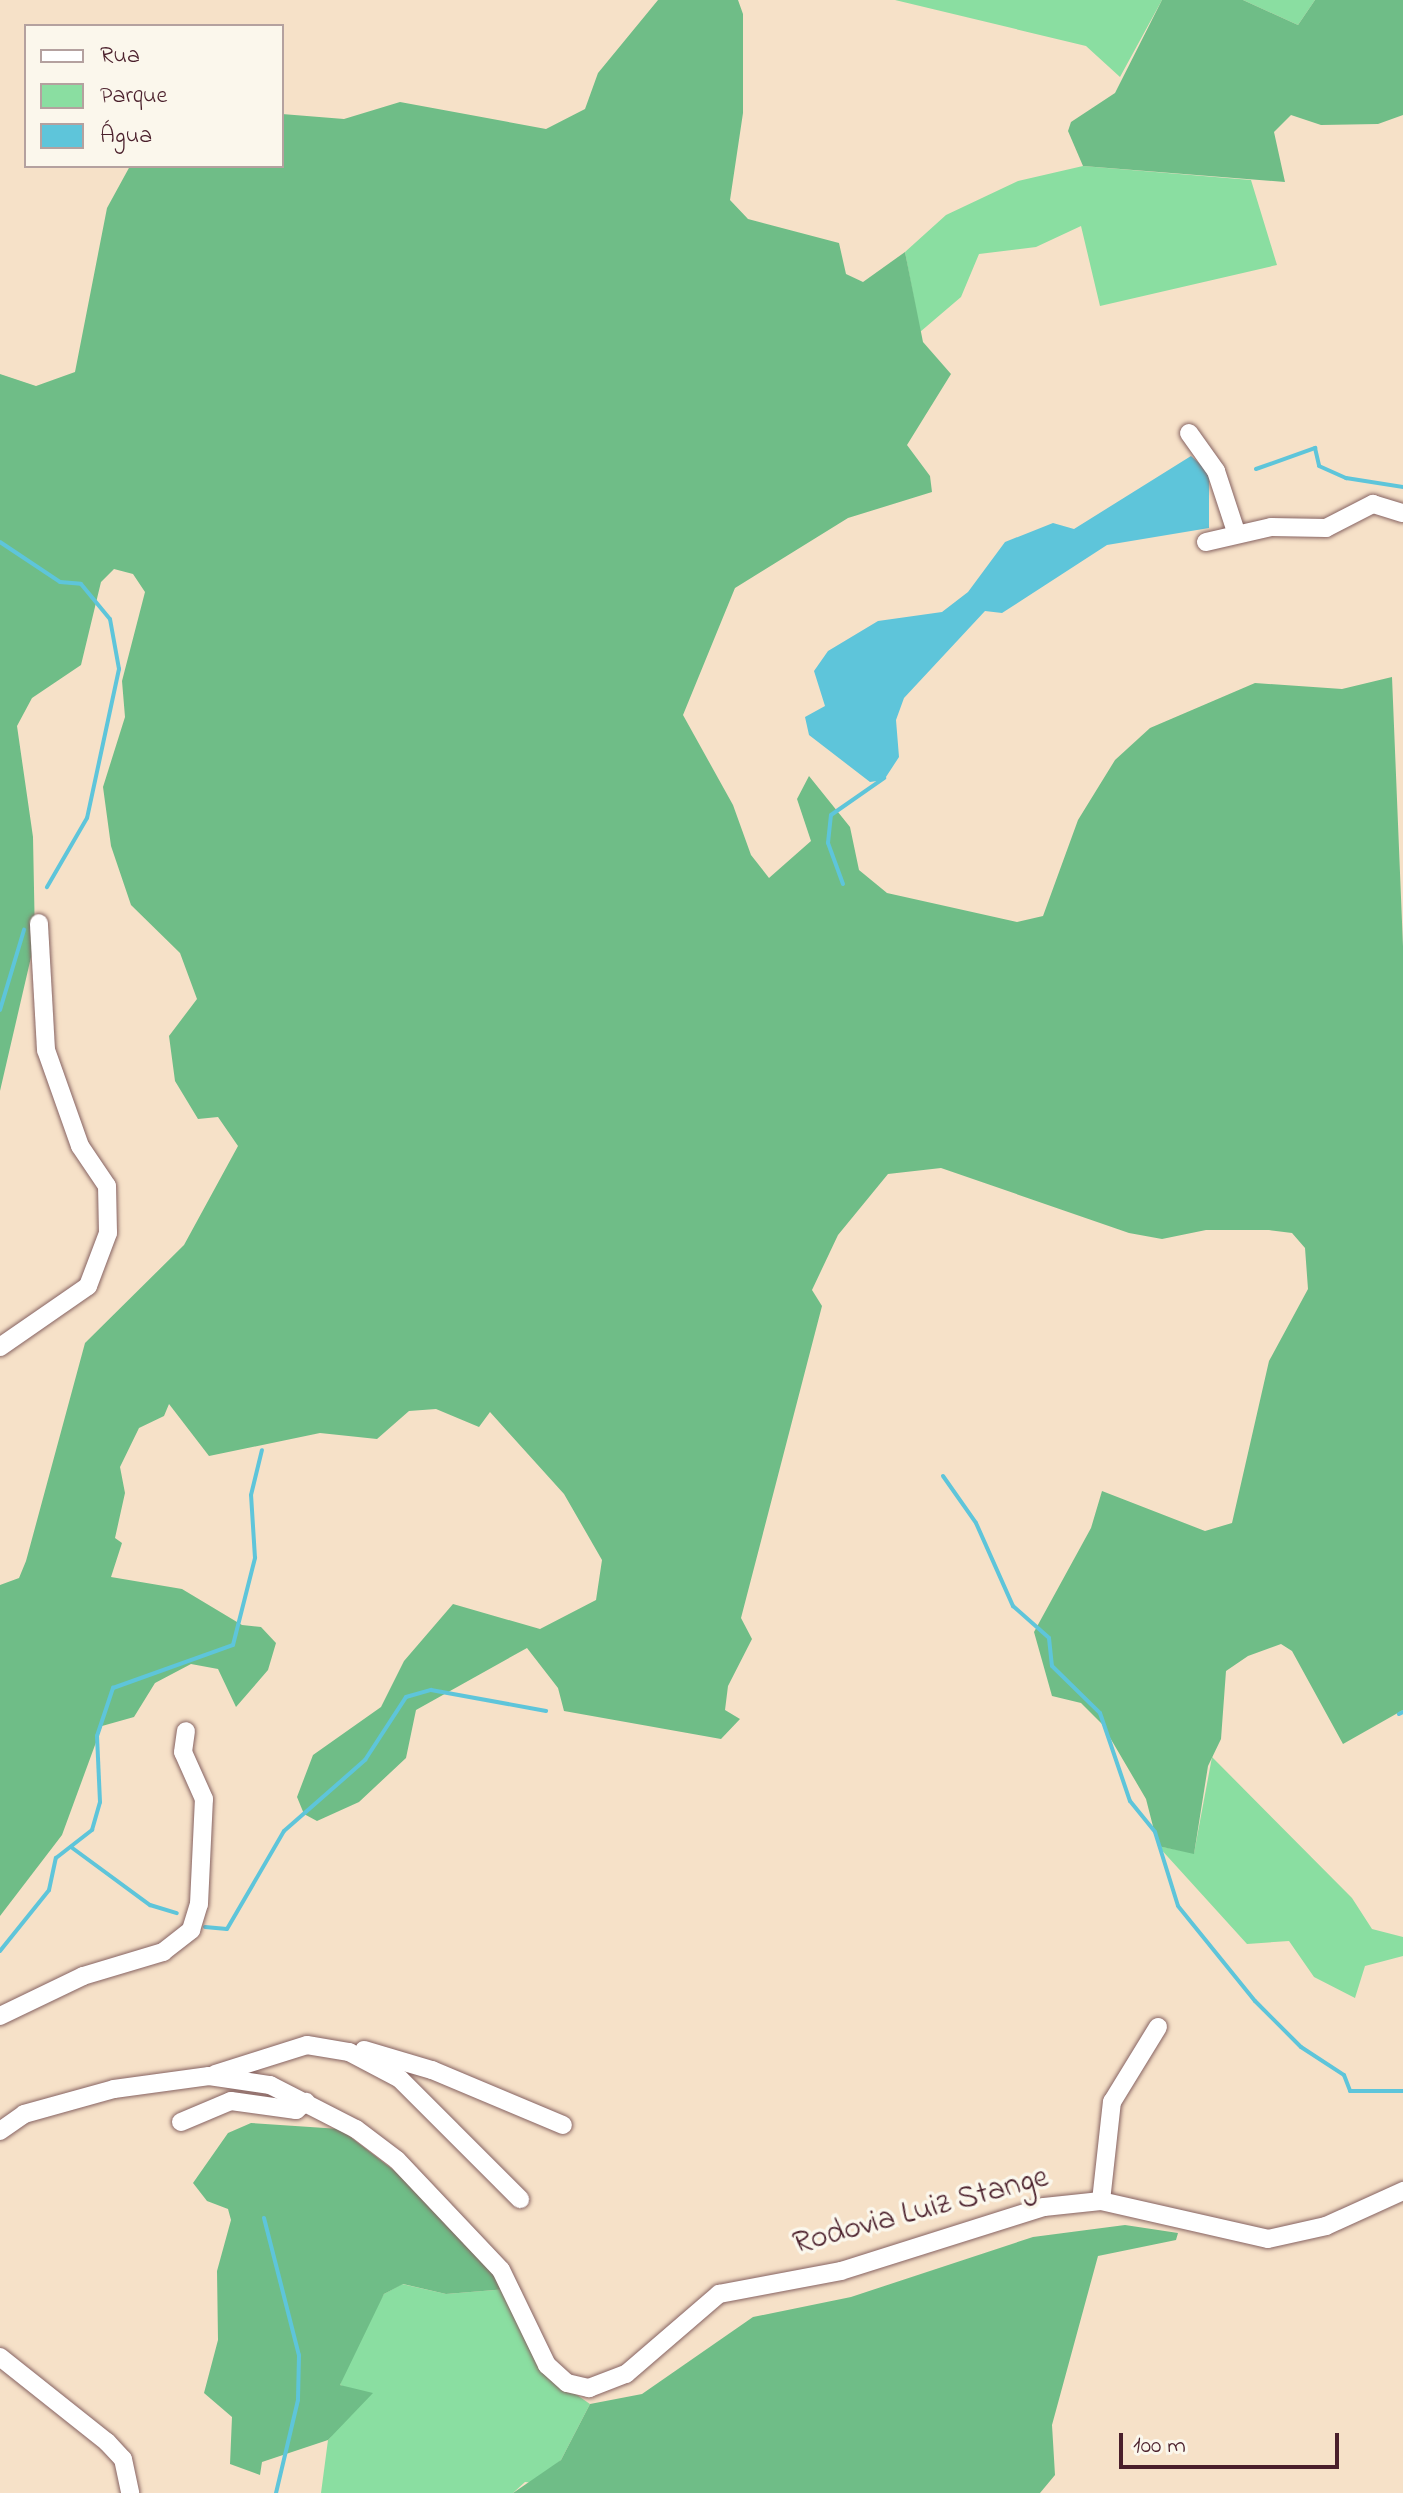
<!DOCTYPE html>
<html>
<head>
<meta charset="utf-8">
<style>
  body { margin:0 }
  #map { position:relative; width:1403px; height:2493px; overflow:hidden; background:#f6e1c8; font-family:"Indie Flower",sans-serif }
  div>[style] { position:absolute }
  .green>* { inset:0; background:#8adea1 }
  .forest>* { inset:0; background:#6fbd87 }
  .water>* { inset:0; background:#5ec5da }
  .stream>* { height:4px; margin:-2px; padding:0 2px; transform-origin:2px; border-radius:2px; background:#5ec5da }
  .roads { filter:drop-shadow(0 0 2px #866362) drop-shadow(0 0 2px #866362) }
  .minor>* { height:18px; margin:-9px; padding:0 9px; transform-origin:9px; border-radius:9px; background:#fff }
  span { translate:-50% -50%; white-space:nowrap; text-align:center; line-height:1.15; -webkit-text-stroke:7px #fbf7ec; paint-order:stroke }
  .street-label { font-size:32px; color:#4a1f2b }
  .legend { position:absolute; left:24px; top:24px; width:260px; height:144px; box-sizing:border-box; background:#fbf7ec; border:2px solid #b4a19f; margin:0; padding:10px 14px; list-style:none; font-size:24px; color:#4a1f2b }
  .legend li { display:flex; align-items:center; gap:16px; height:40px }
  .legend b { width:40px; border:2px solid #b4a19f }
  .scale { position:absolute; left:1119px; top:2433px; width:220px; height:36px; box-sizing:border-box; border:4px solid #4a1f2b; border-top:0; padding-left:10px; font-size:24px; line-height:28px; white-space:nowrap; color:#4a1f2b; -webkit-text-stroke:6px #fbf7ec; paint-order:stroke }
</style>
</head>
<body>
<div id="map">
  <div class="green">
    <div style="clip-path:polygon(895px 0,1162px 0,1120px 77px,1086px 46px)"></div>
    <div style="clip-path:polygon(1243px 0,1315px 0,1298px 25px)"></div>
    <div style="clip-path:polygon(1083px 166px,1251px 180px,1277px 265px,1100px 306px,1081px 226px,1036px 247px,979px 254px,961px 297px,920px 332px,905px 252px,946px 215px,1018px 181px)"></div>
    <div style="clip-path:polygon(1212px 1757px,1352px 1898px,1372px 1929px,1403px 1937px,1403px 1956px,1365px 1966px,1355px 1998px,1314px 1977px,1289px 1941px,1247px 1944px,1158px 1846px,1194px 1853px)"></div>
    <div style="clip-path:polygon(402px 2284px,446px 2294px,507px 2289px,558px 2382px,590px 2404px,561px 2460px,535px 2483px,525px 2482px,513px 2493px,321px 2493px,328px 2440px,348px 2416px,353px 2390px,340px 2385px,356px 2339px,384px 2294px)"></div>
  </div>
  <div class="forest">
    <div style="clip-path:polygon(658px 0,738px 0,743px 14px,743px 113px,730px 200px,748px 219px,839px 243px,846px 274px,863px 282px,905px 252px,923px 342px,951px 374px,907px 445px,930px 476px,932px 492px,848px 518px,735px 588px,683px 715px,733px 805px,751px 855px,769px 878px,811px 841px,797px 799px,809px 776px,850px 827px,859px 870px,887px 893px,1017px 922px,1043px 916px,1078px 820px,1115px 760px,1150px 728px,1255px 683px,1342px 689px,1392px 677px,1403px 946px,1403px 1710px,1343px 1744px,1292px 1651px,1281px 1644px,1248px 1656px,1226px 1671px,1221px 1739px,1208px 1766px,1194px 1854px,1158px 1846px,1146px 1799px,1102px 1724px,1081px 1703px,1052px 1696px,1034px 1632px,1091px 1528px,1102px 1491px,1205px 1531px,1232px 1523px,1269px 1361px,1308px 1289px,1305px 1248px,1292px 1233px,1269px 1230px,1206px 1230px,1162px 1239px,1129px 1233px,941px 1168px,888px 1174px,838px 1235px,812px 1290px,822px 1306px,741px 1618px,752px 1639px,728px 1686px,725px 1710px,740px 1719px,721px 1739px,564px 1711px,558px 1688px,527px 1648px,416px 1710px,406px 1758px,359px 1802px,317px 1821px,304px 1814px,297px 1797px,313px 1755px,381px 1707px,404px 1661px,453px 1604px,540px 1629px,596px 1600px,602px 1560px,564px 1494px,490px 1412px,479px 1427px,436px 1409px,409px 1411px,377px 1439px,320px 1433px,209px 1456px,169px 1404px,164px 1416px,139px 1428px,120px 1467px,125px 1493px,115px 1538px,122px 1543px,111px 1577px,182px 1589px,242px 1625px,261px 1627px,276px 1643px,268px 1670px,236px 1707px,218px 1669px,191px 1664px,155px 1683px,134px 1717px,102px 1726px,62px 1835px,0 1916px,0 1585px,19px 1578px,26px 1561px,85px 1343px,184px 1245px,238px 1146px,218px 1117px,198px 1119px,175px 1081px,169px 1036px,197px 999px,180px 953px,131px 905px,111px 846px,103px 787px,125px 717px,122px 681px,145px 592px,133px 574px,114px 569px,101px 582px,81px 665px,32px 698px,17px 726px,33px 837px,35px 940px,0 1091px,0 374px,36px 386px,75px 372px,107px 208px,130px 166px,282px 166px,282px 114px,344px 119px,400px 102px,546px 129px,585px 109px,598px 73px)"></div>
    <div style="clip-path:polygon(1162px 0,1243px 0,1298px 25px,1315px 0,1403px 0,1403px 115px,1378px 124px,1321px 125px,1291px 115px,1274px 132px,1285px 182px,1083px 166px,1068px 131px,1071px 122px,1115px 93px)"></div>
    <div style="clip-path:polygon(251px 2123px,340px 2129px,409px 2182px,507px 2289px,446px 2294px,403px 2284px,384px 2294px,340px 2385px,373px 2393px,328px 2440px,262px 2462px,260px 2475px,230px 2464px,232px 2417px,204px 2393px,218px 2340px,217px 2271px,231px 2220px,228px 2209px,207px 2201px,193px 2183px,228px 2133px)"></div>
    <div style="clip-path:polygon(1125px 2225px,1178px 2233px,1176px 2240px,1098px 2256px,1052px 2425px,1055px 2475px,1040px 2493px,513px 2493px,561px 2460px,590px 2404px,642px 2394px,753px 2317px,851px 2297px,1033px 2237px)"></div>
  </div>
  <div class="water">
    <div style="clip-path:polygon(1191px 456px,1209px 472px,1209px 528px,1107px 545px,1002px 613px,985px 611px,904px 698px,896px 720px,899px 757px,884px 780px,870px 782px,809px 735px,805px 717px,825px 706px,814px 671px,828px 651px,878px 621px,942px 612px,968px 592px,1005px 542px,1053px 523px,1074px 529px)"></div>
  </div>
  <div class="stream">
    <div style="left:1256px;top:469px;width:63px;rotate:-19.6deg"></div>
    <div style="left:1315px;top:448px;width:18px;rotate:77deg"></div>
    <div style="left:1319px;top:466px;width:30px;rotate:24deg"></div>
    <div style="left:1346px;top:478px;width:58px;rotate:9deg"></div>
    <div style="left:0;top:542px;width:72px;rotate:33.7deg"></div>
    <div style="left:60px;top:582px;width:21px;rotate:5deg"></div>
    <div style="left:81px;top:584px;width:45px;rotate:50.4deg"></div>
    <div style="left:110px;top:619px;width:51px;rotate:79.8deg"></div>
    <div style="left:119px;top:669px;width:152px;rotate:102.1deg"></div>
    <div style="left:87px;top:818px;width:80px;rotate:120.1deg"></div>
    <div style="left:843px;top:884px;width:44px;rotate:-110.1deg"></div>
    <div style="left:828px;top:843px;width:28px;rotate:-84deg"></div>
    <div style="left:831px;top:815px;width:65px;rotate:-34.9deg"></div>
    <div style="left:0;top:1010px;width:84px;rotate:-73.3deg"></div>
    <div style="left:943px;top:1476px;width:57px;rotate:54.9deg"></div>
    <div style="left:976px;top:1523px;width:91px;rotate:66deg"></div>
    <div style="left:1013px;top:1606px;width:48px;rotate:41.6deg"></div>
    <div style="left:1049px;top:1638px;width:28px;rotate:84deg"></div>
    <div style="left:1052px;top:1666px;width:67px;rotate:44.4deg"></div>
    <div style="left:1100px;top:1713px;width:93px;rotate:71.2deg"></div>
    <div style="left:1130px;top:1801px;width:40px;rotate:51deg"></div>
    <div style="left:1155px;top:1832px;width:77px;rotate:72.7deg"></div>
    <div style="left:1178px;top:1906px;width:122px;rotate:51deg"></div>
    <div style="left:1255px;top:2001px;width:65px;rotate:45deg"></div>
    <div style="left:1301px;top:2047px;width:51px;rotate:33.1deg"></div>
    <div style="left:1344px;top:2075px;width:17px;rotate:69deg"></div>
    <div style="left:1350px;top:2091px;width:53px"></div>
    <div style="left:1399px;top:1714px;width:4px;rotate:-27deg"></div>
    <div style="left:71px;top:1847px;width:98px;rotate:36.3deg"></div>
    <div style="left:150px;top:1905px;width:28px;rotate:17deg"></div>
    <div style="left:205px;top:1927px;width:22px;rotate:5deg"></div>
    <div style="left:227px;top:1929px;width:113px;rotate:-59.8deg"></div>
    <div style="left:284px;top:1831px;width:108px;rotate:-41.2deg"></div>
    <div style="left:365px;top:1760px;width:75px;rotate:-56.9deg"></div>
    <div style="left:406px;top:1697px;width:26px;rotate:-16deg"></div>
    <div style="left:431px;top:1690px;width:117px;rotate:10.3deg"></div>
    <div style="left:0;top:1951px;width:78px;rotate:-51.2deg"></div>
    <div style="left:49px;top:1890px;width:33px;rotate:-78deg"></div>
    <div style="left:56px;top:1858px;width:46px;rotate:-37.9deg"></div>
    <div style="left:92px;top:1830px;width:29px;rotate:-74deg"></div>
    <div style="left:100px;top:1802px;width:66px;rotate:-92.6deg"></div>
    <div style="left:97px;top:1736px;width:51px;rotate:-71.6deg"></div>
    <div style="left:113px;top:1688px;width:127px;rotate:-19.7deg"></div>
    <div style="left:233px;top:1645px;width:90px;rotate:-75.8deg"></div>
    <div style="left:255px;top:1558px;width:63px;rotate:-93.6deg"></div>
    <div style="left:251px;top:1495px;width:46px;rotate:-76.3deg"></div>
    <div style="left:264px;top:2218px;width:141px;rotate:75.7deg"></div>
    <div style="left:299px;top:2355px;width:45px;rotate:91.3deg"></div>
    <div style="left:298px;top:2400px;width:96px;rotate:103.3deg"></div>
  </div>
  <div class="roads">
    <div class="minor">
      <div style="left:1189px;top:433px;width:47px;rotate:54.6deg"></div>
      <div style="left:1216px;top:471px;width:64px;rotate:71.8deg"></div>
      <div style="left:1206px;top:542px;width:67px;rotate:-13deg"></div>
      <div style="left:1271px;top:527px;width:55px;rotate:1deg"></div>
      <div style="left:1326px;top:528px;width:53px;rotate:-27.1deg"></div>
      <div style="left:1373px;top:504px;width:31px;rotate:17deg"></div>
      <div style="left:0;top:1347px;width:107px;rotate:-34.7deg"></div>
      <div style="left:88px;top:1286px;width:57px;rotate:-69.3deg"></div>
      <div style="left:108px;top:1233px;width:47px;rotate:-91.2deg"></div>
      <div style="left:107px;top:1186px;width:48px;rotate:-124deg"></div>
      <div style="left:80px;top:1146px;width:102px;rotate:-109.5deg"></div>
      <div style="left:46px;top:1050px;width:127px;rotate:-93.2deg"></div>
      <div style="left:0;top:2016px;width:92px;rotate:-25.7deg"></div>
      <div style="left:83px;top:1976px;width:84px;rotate:-16.7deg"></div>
      <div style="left:163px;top:1952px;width:36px;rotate:-38deg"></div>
      <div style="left:191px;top:1930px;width:27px;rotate:-73deg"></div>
      <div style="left:199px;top:1904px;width:105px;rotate:-87.3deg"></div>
      <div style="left:204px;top:1799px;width:51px;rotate:-114.1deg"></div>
      <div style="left:183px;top:1752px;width:21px;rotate:-82deg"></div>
      <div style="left:364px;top:2050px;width:71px;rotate:16.4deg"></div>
      <div style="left:432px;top:2070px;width:142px;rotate:22.8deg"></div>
      <div style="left:215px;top:2074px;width:96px;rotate:-17.5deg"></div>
      <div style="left:307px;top:2045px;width:43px;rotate:9.5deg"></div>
      <div style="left:349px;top:2052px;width:58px;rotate:27.9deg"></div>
      <div style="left:400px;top:2079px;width:170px;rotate:45deg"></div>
      <div style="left:181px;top:2122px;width:54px;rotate:-22.8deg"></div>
      <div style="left:231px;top:2101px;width:66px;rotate:7.9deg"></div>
      <div style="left:296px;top:2110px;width:13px;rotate:-39deg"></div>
      <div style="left:0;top:2131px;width:29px;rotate:-35deg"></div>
      <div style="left:24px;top:2114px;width:93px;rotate:-15.5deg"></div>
      <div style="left:114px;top:2089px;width:96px;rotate:-7.8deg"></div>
      <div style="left:209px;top:2076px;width:62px;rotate:8.4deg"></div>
      <div style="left:270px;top:2085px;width:97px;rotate:27.1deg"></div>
      <div style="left:356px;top:2129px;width:51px;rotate:37.1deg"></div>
      <div style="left:397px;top:2160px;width:151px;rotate:46.6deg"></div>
      <div style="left:501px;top:2270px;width:106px;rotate:64.2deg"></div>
      <div style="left:547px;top:2365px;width:27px;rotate:42deg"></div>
      <div style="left:567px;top:2383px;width:23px;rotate:13deg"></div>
      <div style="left:589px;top:2388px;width:40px;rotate:-21deg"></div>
      <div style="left:626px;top:2374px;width:123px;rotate:-40.7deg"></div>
      <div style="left:719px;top:2294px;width:124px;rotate:-10.7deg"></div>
      <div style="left:841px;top:2271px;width:213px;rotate:-17.5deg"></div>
      <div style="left:1044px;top:2207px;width:57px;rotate:-6deg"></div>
      <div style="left:1101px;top:2201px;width:171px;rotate:12.8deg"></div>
      <div style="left:1268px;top:2239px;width:59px;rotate:-12.6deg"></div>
      <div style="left:1326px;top:2226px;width:85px;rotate:-24.4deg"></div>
      <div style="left:1101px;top:2201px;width:100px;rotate:-83.7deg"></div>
      <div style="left:1112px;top:2102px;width:88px;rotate:-58.5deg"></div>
      <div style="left:0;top:2357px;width:137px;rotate:38.5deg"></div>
      <div style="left:107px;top:2442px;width:23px;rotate:47deg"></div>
      <div style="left:123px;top:2459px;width:35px;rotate:78deg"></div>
    </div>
  </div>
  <div class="street-label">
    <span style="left:921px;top:2212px;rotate:-15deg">Rodovia Luiz Stange</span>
  </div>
  <ul class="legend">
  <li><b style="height:10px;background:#fff"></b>Rua</li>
  <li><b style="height:22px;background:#8adea1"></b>Parque</li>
  <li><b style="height:22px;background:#5ec5da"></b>Água</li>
  </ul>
  <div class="scale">100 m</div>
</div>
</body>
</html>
